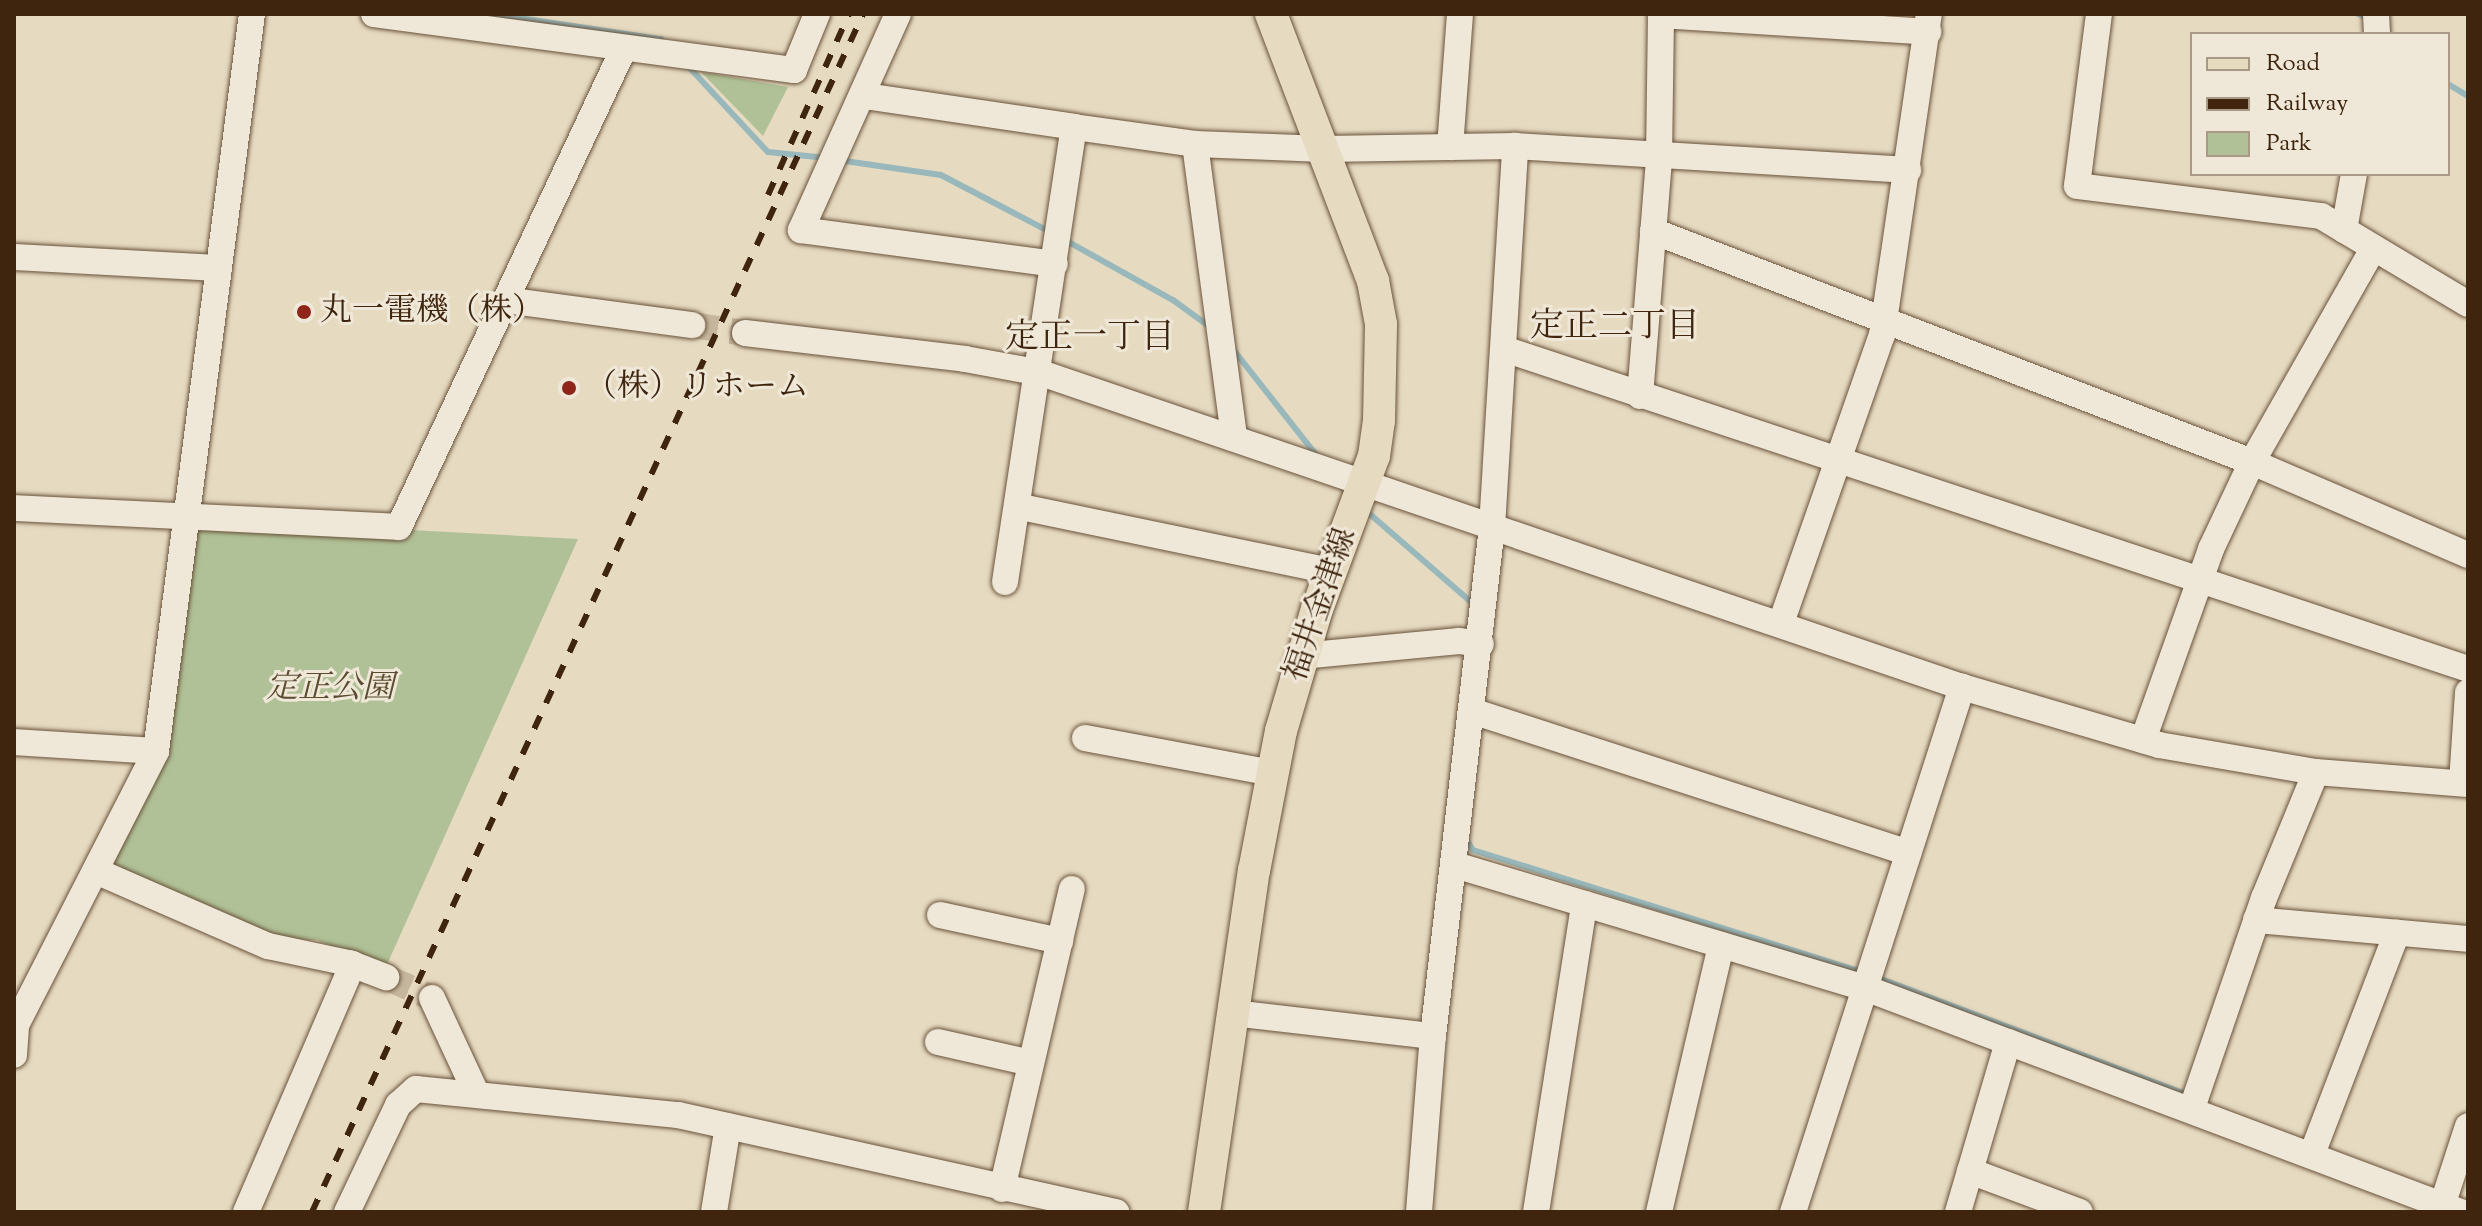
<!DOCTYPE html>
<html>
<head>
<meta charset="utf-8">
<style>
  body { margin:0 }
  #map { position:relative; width:2482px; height:1226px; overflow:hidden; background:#e6dac1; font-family:"Sorts Mill Goudy","Noto Serif JP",serif }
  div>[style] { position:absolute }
  .green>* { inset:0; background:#b0c197 }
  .stream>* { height:6px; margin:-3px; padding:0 3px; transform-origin:3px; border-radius:3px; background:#99b8bb }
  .minor-tunnel>* { height:26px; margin-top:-13px; transform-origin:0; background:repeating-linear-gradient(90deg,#c5b69d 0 26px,transparent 0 39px) }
  .roads { filter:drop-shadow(0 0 2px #69523a) drop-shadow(0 0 2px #69523a) }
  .minor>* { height:26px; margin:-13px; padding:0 13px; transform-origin:13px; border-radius:13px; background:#efe7d7 }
  .major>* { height:32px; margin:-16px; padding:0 16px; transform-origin:16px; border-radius:16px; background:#e6dac1 }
  .rail>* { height:6px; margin-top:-3px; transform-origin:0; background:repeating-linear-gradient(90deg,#3f250d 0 14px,transparent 0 28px) }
  .dots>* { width:22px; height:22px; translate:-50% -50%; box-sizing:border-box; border:4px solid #efe7d7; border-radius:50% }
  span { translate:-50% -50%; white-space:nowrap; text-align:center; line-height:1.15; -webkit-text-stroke:6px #efe7d7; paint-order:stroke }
  .poi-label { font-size:32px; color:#3f250d }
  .left { translate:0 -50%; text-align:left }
  .street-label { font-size:32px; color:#3f250d }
  .park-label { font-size:32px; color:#5b4c30; font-style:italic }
  .neighbourhood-label { font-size:34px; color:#3f250d }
  .frame { position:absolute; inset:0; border:16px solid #3f250d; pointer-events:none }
  .legend { position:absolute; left:2190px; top:32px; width:260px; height:144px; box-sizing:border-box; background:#efe7d7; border:2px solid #a99986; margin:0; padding:10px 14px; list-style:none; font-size:24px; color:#3f250d }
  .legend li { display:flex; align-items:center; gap:16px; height:40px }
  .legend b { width:40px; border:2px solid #a99986 }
</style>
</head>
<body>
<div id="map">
  <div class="green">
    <div style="clip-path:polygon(701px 72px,788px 87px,763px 136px)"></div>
    <div style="clip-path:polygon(186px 518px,578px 539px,385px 969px,317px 940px,274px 939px,100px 864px,156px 751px)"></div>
  </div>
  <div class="stream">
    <div style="left:493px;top:14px;width:170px;rotate:8.5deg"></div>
    <div style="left:661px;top:39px;width:7px;rotate:45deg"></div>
    <div style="left:2358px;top:14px;width:14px;rotate:21deg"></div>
    <div style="left:688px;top:66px;width:117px;rotate:47.1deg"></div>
    <div style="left:768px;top:152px;width:59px;rotate:5.8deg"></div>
    <div style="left:2448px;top:84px;width:23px;rotate:31deg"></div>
    <div style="left:838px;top:160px;width:104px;rotate:8.3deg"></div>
    <div style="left:941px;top:175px;width:125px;rotate:27.6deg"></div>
    <div style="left:1065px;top:240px;width:124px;rotate:29.1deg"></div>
    <div style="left:1173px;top:300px;width:46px;rotate:36.1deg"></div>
    <div style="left:1232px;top:348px;width:137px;rotate:51.8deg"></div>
    <div style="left:1364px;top:509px;width:143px;rotate:41deg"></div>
    <div style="left:1466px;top:839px;width:13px;rotate:58deg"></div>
    <div style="left:1473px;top:850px;width:408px;rotate:17.4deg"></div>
    <div style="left:1876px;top:977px;width:334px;rotate:20.7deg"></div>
  </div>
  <div class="minor-tunnel">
    <div style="left:692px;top:325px;width:54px;rotate:8.6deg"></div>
    <div style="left:386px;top:977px;width:51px;rotate:24.5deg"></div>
  </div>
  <div class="roads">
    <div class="minor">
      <div style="left:374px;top:14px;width:424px;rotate:7.6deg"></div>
      <div style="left:794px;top:70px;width:61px;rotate:-67.7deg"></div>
      <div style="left:898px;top:14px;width:237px;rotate:114.2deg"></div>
      <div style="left:801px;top:230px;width:256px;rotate:7.6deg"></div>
      <div style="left:2099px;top:14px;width:173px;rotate:97.3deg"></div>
      <div style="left:2077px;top:186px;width:246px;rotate:7deg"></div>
      <div style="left:2321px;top:216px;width:171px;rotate:30.9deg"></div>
      <div style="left:2376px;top:14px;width:20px;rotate:87deg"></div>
      <div style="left:1661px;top:15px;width:268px;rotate:3.6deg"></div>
      <div style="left:865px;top:96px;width:211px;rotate:8.4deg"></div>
      <div style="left:1195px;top:144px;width:297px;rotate:82.4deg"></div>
      <div style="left:1450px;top:147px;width:133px;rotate:-85.7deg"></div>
      <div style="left:2344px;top:230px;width:57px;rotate:-79.9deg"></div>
      <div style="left:1653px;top:231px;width:642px;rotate:21.09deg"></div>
      <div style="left:2252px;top:462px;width:235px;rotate:23.3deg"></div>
      <div style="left:14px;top:257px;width:205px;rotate:3.1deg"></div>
      <div style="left:506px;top:300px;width:188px;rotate:7.7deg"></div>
      <div style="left:745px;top:333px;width:222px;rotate:6.7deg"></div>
      <div style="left:965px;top:359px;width:77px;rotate:10.4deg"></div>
      <div style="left:1041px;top:373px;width:973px;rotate:18.83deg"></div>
      <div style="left:1962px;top:687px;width:205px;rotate:16.4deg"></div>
      <div style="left:2159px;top:745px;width:159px;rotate:9.8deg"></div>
      <div style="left:2316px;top:772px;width:152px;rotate:4.5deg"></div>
      <div style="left:1504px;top:349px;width:1016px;rotate:18.36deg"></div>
      <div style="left:1640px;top:396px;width:239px;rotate:-85.4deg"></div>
      <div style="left:1659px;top:158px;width:144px;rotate:-89.2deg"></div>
      <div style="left:1021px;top:507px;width:316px;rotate:11.7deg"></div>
      <div style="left:14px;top:508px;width:385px;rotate:2.8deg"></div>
      <div style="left:399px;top:527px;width:529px;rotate:-64.84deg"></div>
      <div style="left:1005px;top:582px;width:460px;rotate:-81.4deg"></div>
      <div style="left:1074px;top:127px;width:122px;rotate:8deg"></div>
      <div style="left:1195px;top:144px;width:129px;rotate:2.2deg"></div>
      <div style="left:1324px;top:149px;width:191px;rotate:-0.9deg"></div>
      <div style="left:1515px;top:146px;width:394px;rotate:3.5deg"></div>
      <div style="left:1781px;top:623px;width:305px;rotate:-70.7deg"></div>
      <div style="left:1882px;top:335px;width:324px;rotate:-81.7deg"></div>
      <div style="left:1301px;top:656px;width:159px;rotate:-5.4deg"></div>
      <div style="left:1459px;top:641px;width:22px;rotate:8deg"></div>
      <div style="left:1472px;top:711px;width:459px;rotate:18deg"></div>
      <div style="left:1085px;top:738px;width:190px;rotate:10.6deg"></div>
      <div style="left:2143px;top:740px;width:203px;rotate:-70.4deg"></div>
      <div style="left:2211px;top:549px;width:96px;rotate:-64.8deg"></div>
      <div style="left:2252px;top:462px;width:245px;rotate:-60.4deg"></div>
      <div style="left:14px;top:742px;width:142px;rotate:3.6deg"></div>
      <div style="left:2462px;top:783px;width:91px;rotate:-86.2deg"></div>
      <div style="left:1455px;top:865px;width:428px;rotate:16.7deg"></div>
      <div style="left:1865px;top:988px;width:153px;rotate:20.7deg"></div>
      <div style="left:96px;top:871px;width:188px;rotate:23.6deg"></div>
      <div style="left:268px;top:946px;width:83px;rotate:11.9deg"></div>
      <div style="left:349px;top:963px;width:40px;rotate:21deg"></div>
      <div style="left:940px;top:915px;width:123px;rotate:12.2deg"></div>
      <div style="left:2256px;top:920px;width:213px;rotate:5.1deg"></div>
      <div style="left:432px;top:998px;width:105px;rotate:65.1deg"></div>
      <div style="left:1233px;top:1013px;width:201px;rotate:6.6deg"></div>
      <div style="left:14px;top:1029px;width:312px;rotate:-62.9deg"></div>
      <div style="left:156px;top:751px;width:743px;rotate:-82.58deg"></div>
      <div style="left:938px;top:1042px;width:95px;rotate:12.7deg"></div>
      <div style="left:14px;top:1055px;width:27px;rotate:-86deg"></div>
      <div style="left:2192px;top:1108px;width:222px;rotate:-71.1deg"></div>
      <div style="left:2264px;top:898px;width:136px;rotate:-67.6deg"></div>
      <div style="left:2312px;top:1154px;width:237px;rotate:-69deg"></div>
      <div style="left:1970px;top:1171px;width:117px;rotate:20.4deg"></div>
      <div style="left:1002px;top:1189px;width:308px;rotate:-76.9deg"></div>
      <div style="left:246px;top:1212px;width:270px;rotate:-66.7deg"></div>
      <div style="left:347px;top:1212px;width:119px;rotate:-64.5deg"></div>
      <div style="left:398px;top:1105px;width:24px;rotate:-42deg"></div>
      <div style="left:416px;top:1089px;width:263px;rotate:5.7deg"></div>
      <div style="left:678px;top:1115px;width:449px;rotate:12.5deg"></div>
      <div style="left:714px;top:1212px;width:87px;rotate:-80.8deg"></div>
      <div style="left:1419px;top:1212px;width:177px;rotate:-85.5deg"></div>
      <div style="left:1433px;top:1036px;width:512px;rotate:-83.39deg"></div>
      <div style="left:1492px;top:527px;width:382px;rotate:-86.5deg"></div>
      <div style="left:1536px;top:1212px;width:312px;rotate:-81.1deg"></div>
      <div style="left:1659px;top:1212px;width:274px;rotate:-76.9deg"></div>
      <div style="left:1793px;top:1212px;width:552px;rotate:-72.16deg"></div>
      <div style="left:1958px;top:1212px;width:177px;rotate:-73.6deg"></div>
      <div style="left:2008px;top:1042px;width:484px;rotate:20.6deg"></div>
      <div style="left:2440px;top:1212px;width:90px;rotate:-72deg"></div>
    </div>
    <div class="major">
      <div style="left:1204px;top:1212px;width:345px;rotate:-81.7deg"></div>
      <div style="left:1254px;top:871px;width:143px;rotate:-79.1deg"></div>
      <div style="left:1281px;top:731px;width:127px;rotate:-73.6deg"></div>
      <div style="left:1317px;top:609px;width:163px;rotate:-69.6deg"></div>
      <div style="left:1374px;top:456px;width:35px;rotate:-82deg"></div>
      <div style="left:1379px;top:421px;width:97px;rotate:-88.8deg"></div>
      <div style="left:1381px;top:324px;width:44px;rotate:-100.5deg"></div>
      <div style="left:1373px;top:281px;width:286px;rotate:-110.9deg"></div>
    </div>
  </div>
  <div class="rail">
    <div style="left:768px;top:195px;width:198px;rotate:-65.9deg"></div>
    <div style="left:312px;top:1212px;width:1319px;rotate:-65.3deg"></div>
  </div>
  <div class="dots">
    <div style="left:304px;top:312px;background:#8f2418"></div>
    <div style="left:569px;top:388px;background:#8f2418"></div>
  </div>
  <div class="poi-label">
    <span class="left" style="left:320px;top:312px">丸一電機（株）</span>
    <span class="left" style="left:585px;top:388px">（株）リホーム</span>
  </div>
  <div class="street-label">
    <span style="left:1322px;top:605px;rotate:-71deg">福井金津線</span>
  </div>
  <div class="park-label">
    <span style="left:330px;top:689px">定正公園</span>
  </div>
  <div class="neighbourhood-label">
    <span style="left:1615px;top:328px">定正二丁目</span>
    <span style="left:1090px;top:339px">定正一丁目</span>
  </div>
  <div class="frame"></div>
  <ul class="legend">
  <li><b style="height:10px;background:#e6dac1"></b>Road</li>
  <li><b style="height:10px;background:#3f250d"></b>Railway</li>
  <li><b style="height:22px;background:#b0c197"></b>Park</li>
  </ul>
</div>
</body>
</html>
